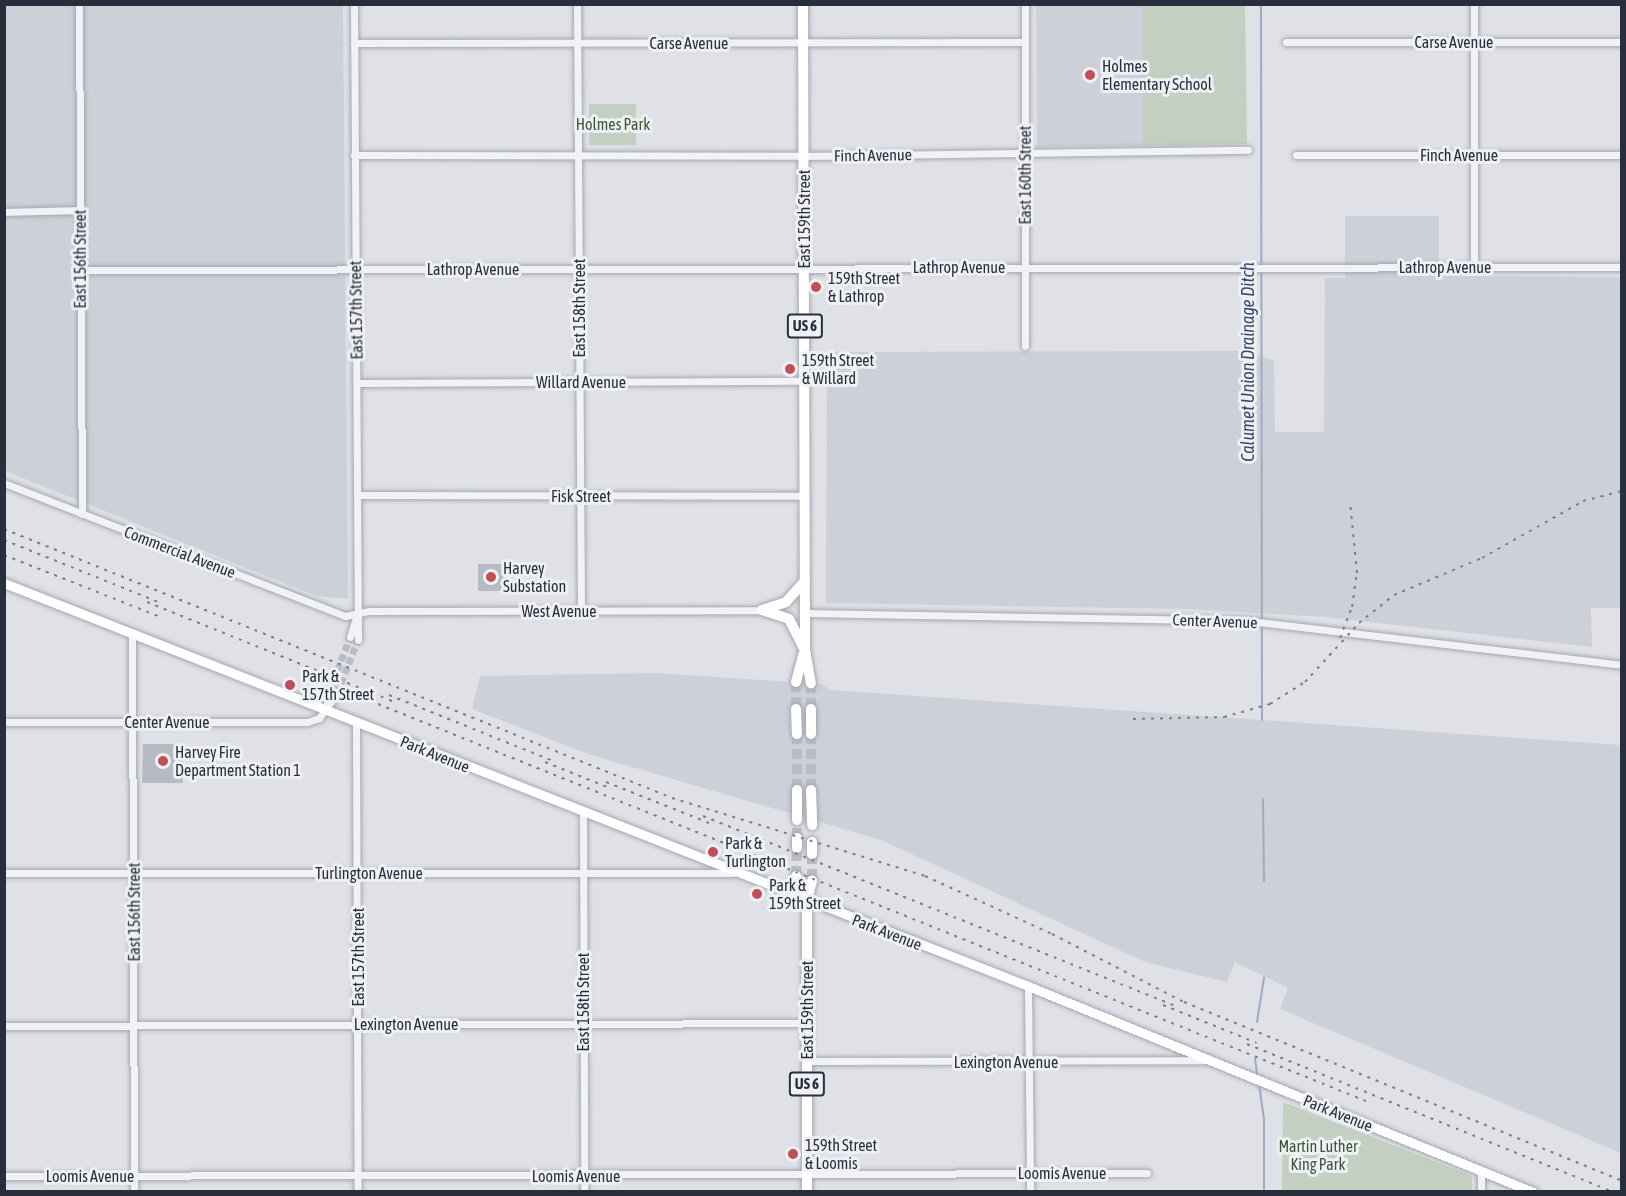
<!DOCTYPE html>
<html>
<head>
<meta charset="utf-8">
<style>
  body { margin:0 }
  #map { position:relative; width:1626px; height:1196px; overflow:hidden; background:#dfe1e6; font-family:"Asap Condensed",sans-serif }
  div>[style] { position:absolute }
  .built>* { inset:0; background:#cdd0d8 }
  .green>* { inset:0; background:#c3d0c1 }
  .stream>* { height:2px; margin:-1px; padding:0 1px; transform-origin:1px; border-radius:1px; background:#9dacc3 }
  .building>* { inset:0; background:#b6bac3 }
  .street-tunnel>* { height:7px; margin-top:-3.5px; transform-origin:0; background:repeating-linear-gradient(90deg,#bbbdc4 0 7px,transparent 0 10.5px) }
  .primary-tunnel>* { height:10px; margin-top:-5px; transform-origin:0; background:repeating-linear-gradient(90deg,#bbbdc4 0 10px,transparent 0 15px) }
  .roads { filter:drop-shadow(0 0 2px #a5a8b0) drop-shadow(0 0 2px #a5a8b0) }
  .street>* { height:7px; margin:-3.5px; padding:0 3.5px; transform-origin:3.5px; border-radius:3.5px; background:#f1f2f5 }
  .secondary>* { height:9px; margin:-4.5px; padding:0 4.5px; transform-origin:4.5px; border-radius:4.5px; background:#fff }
  .primary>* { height:10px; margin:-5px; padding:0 5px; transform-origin:5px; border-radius:5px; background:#fff }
  .rail>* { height:2px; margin-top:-1px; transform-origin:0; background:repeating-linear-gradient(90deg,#7a808e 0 3px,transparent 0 9px) }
  .dots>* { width:16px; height:16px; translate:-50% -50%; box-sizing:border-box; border:3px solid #eef0f4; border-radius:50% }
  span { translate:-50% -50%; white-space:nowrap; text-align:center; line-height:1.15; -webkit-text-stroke:6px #eef0f4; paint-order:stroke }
  .shield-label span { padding:2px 4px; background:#eef0f4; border:2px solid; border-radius:4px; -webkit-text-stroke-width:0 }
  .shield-label { font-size:15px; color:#292e3c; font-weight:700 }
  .street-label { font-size:16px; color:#292e3c }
  .poi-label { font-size:16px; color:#292e3c }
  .left { translate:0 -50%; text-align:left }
  .park-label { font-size:16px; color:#3b5638 }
  .water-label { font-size:18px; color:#374a6c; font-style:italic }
  .frame { position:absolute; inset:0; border:6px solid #292e3c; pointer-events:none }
</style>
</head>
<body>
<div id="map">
  <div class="built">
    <div style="clip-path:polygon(4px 5px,343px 5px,348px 599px,316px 596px,5px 471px)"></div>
    <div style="clip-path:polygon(1036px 5px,1143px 5px,1143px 146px,1037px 147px)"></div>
    <div style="clip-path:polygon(1345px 216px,1439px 216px,1439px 276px,1621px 277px,1621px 608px,1591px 608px,1592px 647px,1324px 617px,1189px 609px,826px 603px,827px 352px,1242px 351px,1274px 360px,1275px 432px,1324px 432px,1325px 278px,1345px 278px)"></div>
    <div style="clip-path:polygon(657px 673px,821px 684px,831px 690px,1621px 745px,1621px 1153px,1280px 1009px,1288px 988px,1235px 962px,1227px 982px,1145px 962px,881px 840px,591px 755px,472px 709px,480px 676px)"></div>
  </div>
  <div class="green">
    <div style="clip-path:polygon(1143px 5px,1245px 5px,1247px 144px,1143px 146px)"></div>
    <div style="clip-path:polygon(589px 104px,636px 104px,636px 145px,589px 145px)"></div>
    <div style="clip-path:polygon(1283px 1102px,1472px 1176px,1472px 1191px,1282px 1191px)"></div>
  </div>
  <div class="stream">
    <div style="left:1261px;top:4px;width:716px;rotate:89.92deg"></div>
    <div style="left:1263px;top:799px;width:82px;rotate:89.3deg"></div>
    <div style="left:1257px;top:1022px;width:45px;rotate:-81deg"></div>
    <div style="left:1255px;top:1058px;width:17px;rotate:83deg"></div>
    <div style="left:1259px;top:1084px;width:34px;rotate:82deg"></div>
    <div style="left:1264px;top:1118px;width:74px;rotate:90deg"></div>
  </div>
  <div class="building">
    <div style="clip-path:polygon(478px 564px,505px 564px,505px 591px,478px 591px)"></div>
    <div style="clip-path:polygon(143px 744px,183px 744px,183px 783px,142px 783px)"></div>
  </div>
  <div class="street-tunnel">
    <div style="left:330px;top:690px;width:57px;rotate:-69.3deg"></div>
    <div style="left:337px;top:693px;width:57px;rotate:-68.4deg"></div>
  </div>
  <div class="primary-tunnel">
    <div style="left:796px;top:682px;width:27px;rotate:90deg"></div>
    <div style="left:811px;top:683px;width:26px;rotate:90deg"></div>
    <div style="left:797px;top:734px;width:56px;rotate:90deg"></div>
    <div style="left:811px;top:734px;width:56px;rotate:90deg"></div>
    <div style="left:797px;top:838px;width:18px;rotate:-90deg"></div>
    <div style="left:812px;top:854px;width:27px;rotate:90deg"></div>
    <div style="left:796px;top:876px;width:28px;rotate:-88deg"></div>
  </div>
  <div class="roads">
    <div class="street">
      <div style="left:79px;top:4px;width:510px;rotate:89.66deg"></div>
      <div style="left:354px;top:4px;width:636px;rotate:89.64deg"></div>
      <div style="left:577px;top:4px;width:607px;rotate:89.62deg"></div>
      <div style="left:1025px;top:4px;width:342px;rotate:90deg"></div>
      <div style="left:1474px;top:4px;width:263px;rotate:90deg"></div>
      <div style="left:1286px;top:42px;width:336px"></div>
      <div style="left:354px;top:43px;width:671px;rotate:-0.09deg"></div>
      <div style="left:354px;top:155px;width:450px;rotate:0.1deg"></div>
      <div style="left:804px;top:156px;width:444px;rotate:-0.8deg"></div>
      <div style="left:1296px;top:155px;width:326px"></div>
      <div style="left:4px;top:212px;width:76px;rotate:-1.5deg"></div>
      <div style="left:80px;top:270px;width:1542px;rotate:-0.11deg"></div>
      <div style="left:357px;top:383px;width:448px;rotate:-0.3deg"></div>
      <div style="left:4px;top:483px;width:366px;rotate:21.3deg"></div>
      <div style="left:345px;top:616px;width:25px;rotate:-12deg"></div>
      <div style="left:369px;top:611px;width:393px;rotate:-0.1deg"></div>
      <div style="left:357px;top:495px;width:448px;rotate:0.1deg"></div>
      <div style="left:805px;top:613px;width:444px;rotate:1deg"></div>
      <div style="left:1249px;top:621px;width:376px;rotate:6.7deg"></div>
      <div style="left:132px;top:633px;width:559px;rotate:89.8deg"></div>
      <div style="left:350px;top:637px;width:21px;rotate:-73deg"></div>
      <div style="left:326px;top:707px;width:17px;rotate:-77deg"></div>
      <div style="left:4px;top:722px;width:303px"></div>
      <div style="left:307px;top:722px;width:13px;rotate:-18deg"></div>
      <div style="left:319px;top:718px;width:31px;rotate:-54deg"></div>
      <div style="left:356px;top:722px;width:470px;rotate:89.8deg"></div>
      <div style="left:583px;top:813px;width:379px;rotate:89.8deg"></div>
      <div style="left:4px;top:873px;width:729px"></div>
      <div style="left:1028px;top:986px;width:206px;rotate:89.4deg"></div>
      <div style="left:4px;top:1026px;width:803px;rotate:-0.21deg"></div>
      <div style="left:807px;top:1061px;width:397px;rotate:-0.1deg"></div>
      <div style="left:1481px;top:1170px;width:22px;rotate:90deg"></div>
      <div style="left:4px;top:1176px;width:1143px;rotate:-0.15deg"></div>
    </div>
    <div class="secondary">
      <div style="left:4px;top:583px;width:1100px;rotate:21.48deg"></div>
      <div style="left:1028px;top:986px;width:545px;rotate:22.19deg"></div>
    </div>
    <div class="primary">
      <div style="left:803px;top:4px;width:646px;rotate:89.82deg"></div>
      <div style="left:805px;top:650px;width:34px;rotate:80deg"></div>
      <div style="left:762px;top:610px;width:28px;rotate:18deg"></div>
      <div style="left:789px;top:619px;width:31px;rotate:63deg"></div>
      <div style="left:762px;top:610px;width:25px;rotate:-18deg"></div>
      <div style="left:786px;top:602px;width:28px;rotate:-48deg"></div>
      <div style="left:796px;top:682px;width:30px;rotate:-75deg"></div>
      <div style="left:796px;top:709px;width:25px;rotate:88deg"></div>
      <div style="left:811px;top:709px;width:25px;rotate:90deg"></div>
      <div style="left:797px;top:790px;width:30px;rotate:90deg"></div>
      <div style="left:811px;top:790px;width:35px;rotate:88deg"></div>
      <div style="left:812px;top:842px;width:12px;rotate:90deg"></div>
      <div style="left:797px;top:848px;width:10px;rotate:-90deg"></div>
      <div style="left:796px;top:876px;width:27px;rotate:66deg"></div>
      <div style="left:807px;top:1192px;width:291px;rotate:-90deg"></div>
      <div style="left:807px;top:901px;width:21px;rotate:-76deg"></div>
    </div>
  </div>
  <div class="rail">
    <div style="left:4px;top:529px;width:720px;rotate:21.93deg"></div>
    <div style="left:672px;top:798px;width:265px;rotate:17.1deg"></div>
    <div style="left:925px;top:876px;width:140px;rotate:24.5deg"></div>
    <div style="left:1052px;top:934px;width:148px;rotate:27.3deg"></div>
    <div style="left:1184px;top:1002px;width:473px;rotate:22.2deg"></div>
    <div style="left:4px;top:540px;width:166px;rotate:21.9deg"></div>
    <div style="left:4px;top:555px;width:166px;rotate:21.6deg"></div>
    <div style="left:147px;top:602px;width:267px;rotate:22deg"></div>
    <div style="left:1340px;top:638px;width:33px;rotate:-69deg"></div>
    <div style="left:1352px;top:607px;width:34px;rotate:-82deg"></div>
    <div style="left:1357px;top:573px;width:72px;rotate:-95.6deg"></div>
    <div style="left:389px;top:695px;width:180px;rotate:21.9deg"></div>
    <div style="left:378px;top:704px;width:1065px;rotate:21.89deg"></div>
    <div style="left:1133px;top:719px;width:91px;rotate:-1.3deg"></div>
    <div style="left:1224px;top:717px;width:48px;rotate:-15.8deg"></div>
    <div style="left:1270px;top:704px;width:41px;rotate:-32.2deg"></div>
    <div style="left:1305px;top:682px;width:80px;rotate:-47.5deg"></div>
    <div style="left:1359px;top:623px;width:45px;rotate:-38.7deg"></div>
    <div style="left:1394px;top:595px;width:95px;rotate:-22.8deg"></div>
    <div style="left:1482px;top:558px;width:116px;rotate:-29.4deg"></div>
    <div style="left:1583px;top:501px;width:40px;rotate:-14.4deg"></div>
    <div style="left:545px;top:762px;width:72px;rotate:21.9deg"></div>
    <div style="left:606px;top:782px;width:111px;rotate:21.7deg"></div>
    <div style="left:703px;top:816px;width:507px;rotate:21.91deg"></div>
    <div style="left:1163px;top:1005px;width:101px;rotate:22deg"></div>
    <div style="left:1247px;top:1044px;width:396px;rotate:22deg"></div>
  </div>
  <div class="dots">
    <div style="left:1090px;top:75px;background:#c04f56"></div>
    <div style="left:816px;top:287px;background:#c04f56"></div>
    <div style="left:790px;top:369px;background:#c04f56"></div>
    <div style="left:491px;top:577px;background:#c04f56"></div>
    <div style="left:290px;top:685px;background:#c04f56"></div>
    <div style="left:163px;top:761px;background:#c04f56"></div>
    <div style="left:713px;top:852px;background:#c04f56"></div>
    <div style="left:757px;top:894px;background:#c04f56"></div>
    <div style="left:793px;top:1154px;background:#c04f56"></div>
  </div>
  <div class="shield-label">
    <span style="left:805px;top:326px">US 6</span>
    <span style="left:807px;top:1084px">US 6</span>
  </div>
  <div class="street-label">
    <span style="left:1454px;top:42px">Carse Avenue</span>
    <span style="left:689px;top:43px">Carse Avenue</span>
    <span style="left:873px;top:155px;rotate:-1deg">Finch Avenue</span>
    <span style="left:1459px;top:155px">Finch Avenue</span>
    <span style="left:1025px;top:175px;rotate:-90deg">East 160th Street</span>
    <span style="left:804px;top:219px;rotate:-90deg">East 159th Street</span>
    <span style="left:80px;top:259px;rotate:-90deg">East 156th Street</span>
    <span style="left:959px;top:267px">Lathrop Avenue</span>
    <span style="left:1445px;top:267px">Lathrop Avenue</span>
    <span style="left:473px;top:269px">Lathrop Avenue</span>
    <span style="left:579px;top:308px;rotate:-90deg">East 158th Street</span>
    <span style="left:356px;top:310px;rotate:-91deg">East 157th Street</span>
    <span style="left:581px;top:382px">Willard Avenue</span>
    <span style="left:581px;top:496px">Fisk Street</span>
    <span style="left:180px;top:552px;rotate:21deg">Commercial Avenue</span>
    <span style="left:559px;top:611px">West Avenue</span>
    <span style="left:1215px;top:621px;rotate:2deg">Center Avenue</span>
    <span style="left:167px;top:722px">Center Avenue</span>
    <span style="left:435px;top:754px;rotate:22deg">Park Avenue</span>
    <span style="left:369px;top:873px">Turlington Avenue</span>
    <span style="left:134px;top:912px;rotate:-90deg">East 156th Street</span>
    <span style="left:887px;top:932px;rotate:21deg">Park Avenue</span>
    <span style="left:358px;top:957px;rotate:-90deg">East 157th Street</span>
    <span style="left:583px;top:1002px;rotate:-90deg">East 158th Street</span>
    <span style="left:807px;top:1010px;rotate:-90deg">East 159th Street</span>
    <span style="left:406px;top:1024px">Lexington Avenue</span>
    <span style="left:1006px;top:1062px">Lexington Avenue</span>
    <span style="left:1338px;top:1113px;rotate:22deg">Park Avenue</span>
    <span style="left:1062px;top:1173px">Loomis Avenue</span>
    <span style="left:90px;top:1176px">Loomis Avenue</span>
    <span style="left:576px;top:1176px">Loomis Avenue</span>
  </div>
  <div class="poi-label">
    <span class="left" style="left:1102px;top:75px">Holmes<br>Elementary School</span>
    <span class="left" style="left:828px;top:287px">159th Street<br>&amp; Lathrop</span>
    <span class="left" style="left:802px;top:369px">159th Street<br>&amp; Willard</span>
    <span class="left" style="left:503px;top:577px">Harvey<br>Substation</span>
    <span class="left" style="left:302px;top:685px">Park &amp;<br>157th Street</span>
    <span class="left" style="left:175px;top:761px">Harvey Fire<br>Department Station 1</span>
    <span class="left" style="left:725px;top:852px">Park &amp;<br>Turlington</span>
    <span class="left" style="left:769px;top:894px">Park &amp;<br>159th Street</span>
    <span class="left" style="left:805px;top:1154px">159th Street<br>&amp; Loomis</span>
  </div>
  <div class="park-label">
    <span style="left:613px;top:124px">Holmes Park</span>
    <span style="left:1318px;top:1155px">Martin Luther<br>King Park</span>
  </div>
  <div class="water-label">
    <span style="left:1248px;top:362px;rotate:-90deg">Calumet Union Drainage Ditch</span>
  </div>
  <div class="frame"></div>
</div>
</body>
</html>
